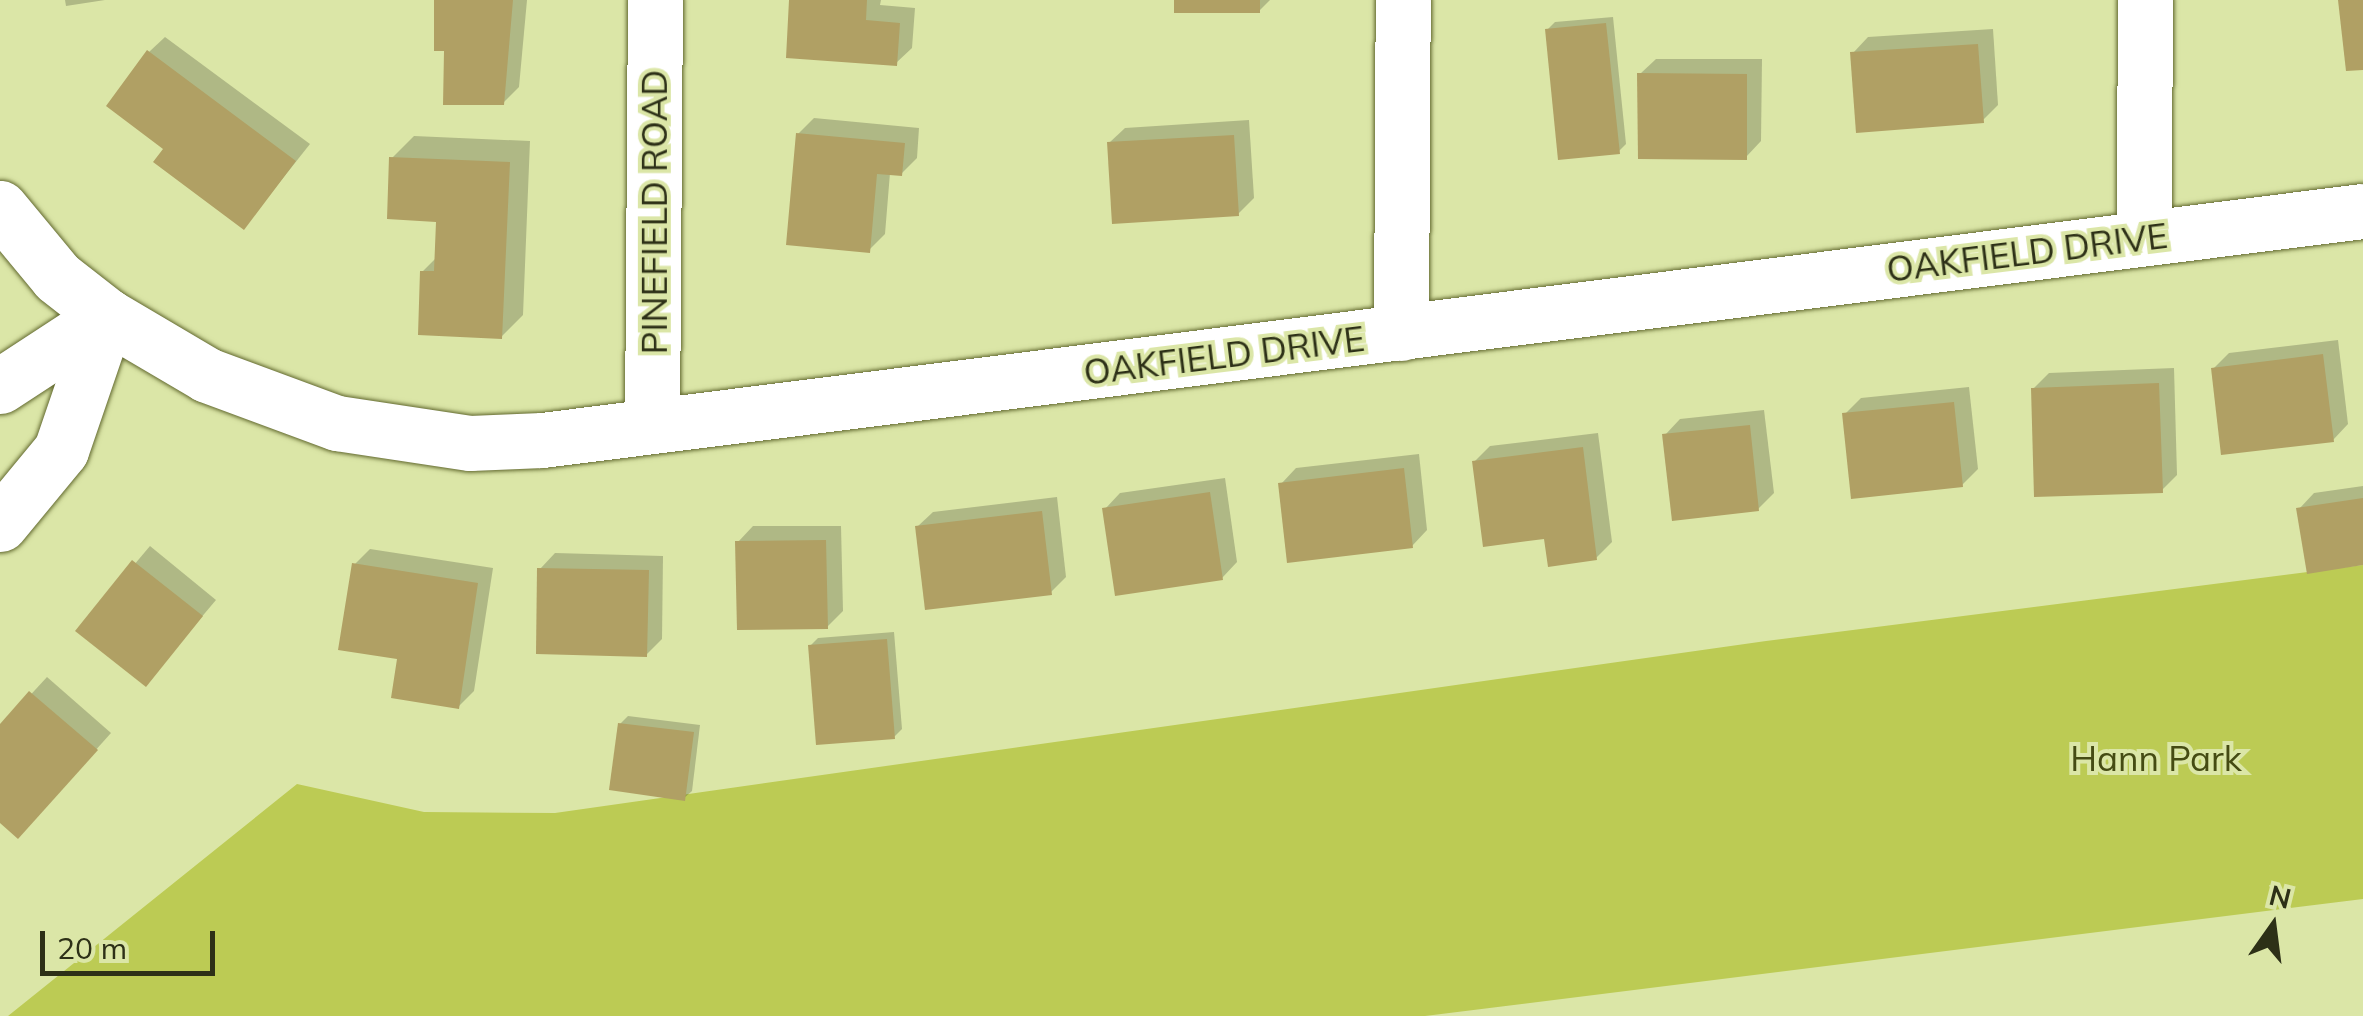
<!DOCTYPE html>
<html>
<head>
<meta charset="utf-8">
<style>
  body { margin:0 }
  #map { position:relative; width:2363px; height:1016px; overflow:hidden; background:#dbe6a7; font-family:Mulish,sans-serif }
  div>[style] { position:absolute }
  .green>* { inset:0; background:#bccb54 }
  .shadow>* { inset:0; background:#0003 }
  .building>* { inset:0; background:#b0a064 }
  .roads { filter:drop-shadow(0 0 2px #62692f) drop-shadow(0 0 2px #62692f) }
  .street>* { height:55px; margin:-27.5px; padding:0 27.5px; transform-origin:27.5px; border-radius:27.5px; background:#fff }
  span { translate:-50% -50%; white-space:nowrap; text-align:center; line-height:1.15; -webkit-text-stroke:8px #dbe6a7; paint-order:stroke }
  .street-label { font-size:35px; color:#2d3017 }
  .park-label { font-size:35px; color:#454b13 }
  .north { position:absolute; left:2223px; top:876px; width:100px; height:100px; -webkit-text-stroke:8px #dbe6a7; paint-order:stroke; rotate:14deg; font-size:28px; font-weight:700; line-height:40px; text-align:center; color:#2d3017 }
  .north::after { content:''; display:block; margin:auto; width:35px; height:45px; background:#2d3017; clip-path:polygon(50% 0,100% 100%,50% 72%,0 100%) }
  .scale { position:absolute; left:40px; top:931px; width:175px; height:45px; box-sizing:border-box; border:5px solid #2d3017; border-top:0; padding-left:12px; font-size:30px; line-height:35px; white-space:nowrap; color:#2d3017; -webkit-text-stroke:8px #dbe6a7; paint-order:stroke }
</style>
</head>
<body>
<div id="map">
  <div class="green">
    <div style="clip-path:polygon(2363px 565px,2363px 899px,1425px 1016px,8px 1016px,297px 784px,424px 812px,555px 813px,1766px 641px)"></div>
  </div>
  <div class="shadow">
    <div style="clip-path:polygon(65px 0,105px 0,66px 6px)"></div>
    <div style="clip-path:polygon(437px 0,527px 0,519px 87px,503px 103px,446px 49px)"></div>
    <div style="clip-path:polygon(792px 0,881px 0,880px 5px,915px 8px,912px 48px,896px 63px)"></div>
    <div style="clip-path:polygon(1177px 0,1270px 0,1259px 11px)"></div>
    <div style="clip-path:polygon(1613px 17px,1626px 144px,1618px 152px,1547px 30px,1555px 22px)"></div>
    <div style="clip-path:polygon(1993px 29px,1998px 105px,1982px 121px,1853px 53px,1868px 37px)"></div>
    <div style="clip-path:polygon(165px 37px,310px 144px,244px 227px,166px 148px,149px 52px)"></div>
    <div style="clip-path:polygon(1656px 59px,1762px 59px,1761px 141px,1746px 157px,1640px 74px)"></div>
    <div style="clip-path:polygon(814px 118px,919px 128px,917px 158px,901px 174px,890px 173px,885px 234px,869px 250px,798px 134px)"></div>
    <div style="clip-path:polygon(1249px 120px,1254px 198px,1238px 214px,1109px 143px,1125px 128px)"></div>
    <div style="clip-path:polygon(414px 136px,530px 141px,523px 315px,501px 337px,422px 272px,437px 257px,439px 219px,392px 158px)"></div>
    <div style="clip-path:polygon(2338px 340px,2348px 424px,2333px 440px,2214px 368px,2229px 353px)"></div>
    <div style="clip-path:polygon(2174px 368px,2177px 475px,2162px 490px,2033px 389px,2049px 373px)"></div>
    <div style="clip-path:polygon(1969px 387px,1978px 469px,1962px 485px,1845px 414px,1861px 398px)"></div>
    <div style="clip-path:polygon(1764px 410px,1774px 493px,1758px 509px,1665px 435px,1680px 419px)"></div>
    <div style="clip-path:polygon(1598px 433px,1612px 542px,1596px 558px,1474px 462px,1490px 446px)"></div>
    <div style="clip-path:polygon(1419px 454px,1427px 530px,1412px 546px,1281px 484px,1296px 468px)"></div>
    <div style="clip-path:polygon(1225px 478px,1237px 562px,1222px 578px,1105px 509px,1120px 493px)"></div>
    <div style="clip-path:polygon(2363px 486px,2363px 562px,2299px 509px,2314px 493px)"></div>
    <div style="clip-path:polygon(1057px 497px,1066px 577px,1051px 592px,917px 527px,933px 512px)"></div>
    <div style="clip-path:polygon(753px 526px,841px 526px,843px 611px,827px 627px,738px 542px)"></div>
    <div style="clip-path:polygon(150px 546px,216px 600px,145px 684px,79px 630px)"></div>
    <div style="clip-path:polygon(370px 549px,493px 568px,474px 691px,458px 707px,400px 657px,354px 565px)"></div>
    <div style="clip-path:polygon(555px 553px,663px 556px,662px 639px,646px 655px,540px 569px)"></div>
    <div style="clip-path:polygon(894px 632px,902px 729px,894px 737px,810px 646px,818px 638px)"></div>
    <div style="clip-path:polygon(47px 677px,111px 733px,33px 820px,0 820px,0 728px)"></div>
    <div style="clip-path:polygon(628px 716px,700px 725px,692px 791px,684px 798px,620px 724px)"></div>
  </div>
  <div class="building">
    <div style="clip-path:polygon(434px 0,513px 0,504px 105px,443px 105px,444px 51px,434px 51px)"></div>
    <div style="clip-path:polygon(789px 0,867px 0,866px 20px,900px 23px,897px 66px,786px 58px)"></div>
    <div style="clip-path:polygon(1174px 0,1260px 0,1260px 13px,1174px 13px)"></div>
    <div style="clip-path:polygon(2338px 0,2363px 0,2363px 70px,2346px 71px)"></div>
    <div style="clip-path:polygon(1606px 23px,1620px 154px,1558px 160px,1545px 29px)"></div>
    <div style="clip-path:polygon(1978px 44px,1984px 123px,1856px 133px,1850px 52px)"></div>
    <div style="clip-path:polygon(147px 50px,296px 161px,244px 230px,153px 162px,163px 149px,106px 106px)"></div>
    <div style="clip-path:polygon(1637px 73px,1747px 74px,1747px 160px,1638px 159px)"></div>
    <div style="clip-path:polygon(796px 133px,905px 143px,902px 176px,877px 174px,870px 253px,786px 245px)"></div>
    <div style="clip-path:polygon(1234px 135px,1239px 216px,1112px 224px,1107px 142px)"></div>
    <div style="clip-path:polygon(389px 157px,510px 162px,502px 339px,418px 335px,420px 271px,434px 271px,436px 222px,387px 219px)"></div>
    <div style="clip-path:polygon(2323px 354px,2334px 442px,2221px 455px,2211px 368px)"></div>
    <div style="clip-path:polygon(2159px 383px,2163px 493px,2034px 497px,2031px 388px)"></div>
    <div style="clip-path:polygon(1954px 402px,1963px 487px,1851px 499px,1842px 413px)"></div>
    <div style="clip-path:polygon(1750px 425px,1759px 511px,1672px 521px,1662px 434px)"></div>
    <div style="clip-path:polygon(1583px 447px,1597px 560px,1548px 567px,1544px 539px,1483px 547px,1472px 461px)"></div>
    <div style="clip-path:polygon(1404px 468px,1413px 548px,1287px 563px,1278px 483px)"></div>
    <div style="clip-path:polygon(1210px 492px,1223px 580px,1115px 596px,1102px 508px)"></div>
    <div style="clip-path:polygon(2363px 498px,2363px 565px,2307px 574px,2296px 508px)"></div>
    <div style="clip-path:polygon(1042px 511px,1052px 595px,925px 610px,915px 526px)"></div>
    <div style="clip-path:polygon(826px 540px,828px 629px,737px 630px,735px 541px)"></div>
    <div style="clip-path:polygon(132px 560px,203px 616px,146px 687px,75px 631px)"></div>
    <div style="clip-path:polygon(352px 563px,478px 583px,459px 709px,391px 698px,397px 659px,338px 650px)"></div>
    <div style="clip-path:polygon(537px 568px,649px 570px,647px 657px,536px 654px)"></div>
    <div style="clip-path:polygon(887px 639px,895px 739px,816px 745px,808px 645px)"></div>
    <div style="clip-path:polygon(29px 691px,98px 750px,18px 839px,0 823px,0 724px)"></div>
    <div style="clip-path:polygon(618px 723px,694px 732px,685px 801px,609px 790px)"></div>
  </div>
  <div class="roads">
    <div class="street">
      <div style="left:0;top:208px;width:89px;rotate:50.4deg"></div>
      <div style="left:57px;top:277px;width:63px;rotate:38deg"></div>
      <div style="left:107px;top:316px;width:116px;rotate:30.5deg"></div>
      <div style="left:207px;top:375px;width:139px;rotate:20.3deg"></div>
      <div style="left:337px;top:423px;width:134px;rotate:8.6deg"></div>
      <div style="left:470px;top:443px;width:72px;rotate:-2.4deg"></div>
      <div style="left:542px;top:440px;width:1835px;rotate:-7.17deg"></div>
      <div style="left:2144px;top:236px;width:236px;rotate:-89.8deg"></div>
      <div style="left:1401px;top:333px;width:333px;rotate:-89.7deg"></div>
      <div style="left:0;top:386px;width:128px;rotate:-33.2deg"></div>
      <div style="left:652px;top:425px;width:425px;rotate:-89.6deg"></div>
      <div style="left:0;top:524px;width:96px;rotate:-50.5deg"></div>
      <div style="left:61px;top:450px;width:142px;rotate:-71.1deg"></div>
    </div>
  </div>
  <div class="street-label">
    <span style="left:654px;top:212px;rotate:-90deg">PINEFIELD ROAD</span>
    <span style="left:2027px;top:252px;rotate:-7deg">OAKFIELD DRIVE</span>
    <span style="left:1224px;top:355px;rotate:-7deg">OAKFIELD DRIVE</span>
  </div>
  <div class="park-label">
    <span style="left:2156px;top:758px">Hann Park</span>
  </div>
  <div class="north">N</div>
  <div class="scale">20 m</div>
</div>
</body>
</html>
